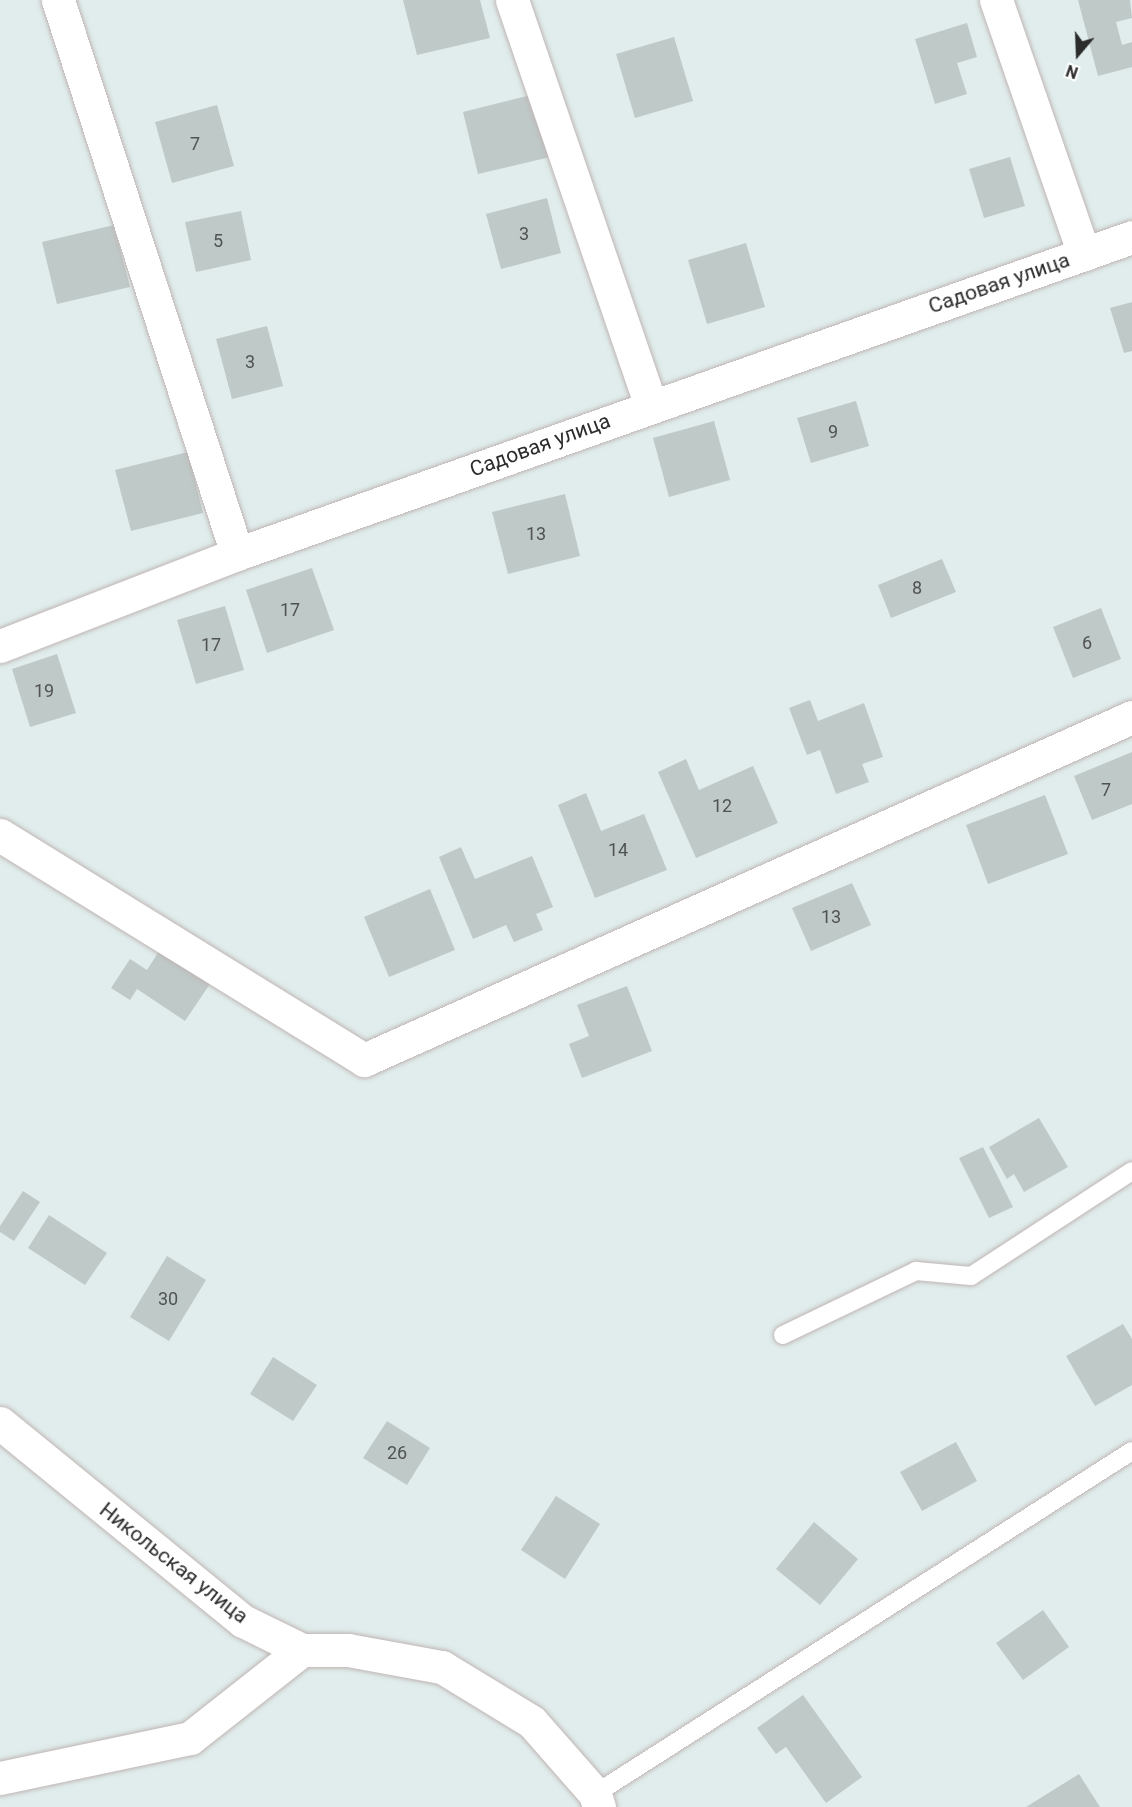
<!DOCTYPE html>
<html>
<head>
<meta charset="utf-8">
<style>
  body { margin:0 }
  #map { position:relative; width:1132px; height:1807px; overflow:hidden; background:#e0edec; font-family:Roboto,sans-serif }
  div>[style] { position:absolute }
  .building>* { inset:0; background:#bfc9c8 }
  .roads { filter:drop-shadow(0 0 2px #bfb5b3) drop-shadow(0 0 2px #bfb5b3) }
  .lane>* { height:18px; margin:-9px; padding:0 9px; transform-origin:9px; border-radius:9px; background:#fff }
  .street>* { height:33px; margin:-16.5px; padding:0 16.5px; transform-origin:16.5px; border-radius:16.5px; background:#fff }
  span { translate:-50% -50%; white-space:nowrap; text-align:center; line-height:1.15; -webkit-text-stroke:5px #fff; paint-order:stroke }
  .number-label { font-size:18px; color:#515353 }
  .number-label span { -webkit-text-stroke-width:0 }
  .street-label { font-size:21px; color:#2c2c2c }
  .north { position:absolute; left:1048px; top:24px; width:60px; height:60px; -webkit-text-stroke:4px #fff; paint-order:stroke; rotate:199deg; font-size:16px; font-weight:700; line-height:24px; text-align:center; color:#2c2c2c }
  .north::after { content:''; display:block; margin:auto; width:21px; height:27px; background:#2c2c2c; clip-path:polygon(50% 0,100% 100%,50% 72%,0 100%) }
</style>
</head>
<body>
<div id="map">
  <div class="building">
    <div style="clip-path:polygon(403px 0,480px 0,490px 38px,417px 55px)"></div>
    <div style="clip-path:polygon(1078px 0,1130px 0,1132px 18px,1116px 22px,1122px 45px,1132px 42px,1132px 67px,1098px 76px)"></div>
    <div style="clip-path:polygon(967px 23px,977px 57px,957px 63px,967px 94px,935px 104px,915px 39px)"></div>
    <div style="clip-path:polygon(674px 37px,693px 101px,635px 118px,616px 54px)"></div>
    <div style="clip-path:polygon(535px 94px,550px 157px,478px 174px,463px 112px)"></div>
    <div style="clip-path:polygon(217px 105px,234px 166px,172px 183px,155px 122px)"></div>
    <div style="clip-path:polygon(1010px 157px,1025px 206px,984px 218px,969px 169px)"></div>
    <div style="clip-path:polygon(547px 198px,561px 253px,501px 269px,486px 214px)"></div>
    <div style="clip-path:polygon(241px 211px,251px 260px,196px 272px,185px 222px)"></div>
    <div style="clip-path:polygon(114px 225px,130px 287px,57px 304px,42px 242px)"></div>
    <div style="clip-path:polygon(746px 243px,765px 307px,707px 324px,688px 260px)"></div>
    <div style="clip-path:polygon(1132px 302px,1132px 351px,1124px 353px,1110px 308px)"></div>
    <div style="clip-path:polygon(267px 326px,283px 386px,232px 399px,216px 339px)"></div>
    <div style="clip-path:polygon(856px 401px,869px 446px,811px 463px,797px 418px)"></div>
    <div style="clip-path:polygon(714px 421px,730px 480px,669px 497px,653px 438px)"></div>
    <div style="clip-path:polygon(188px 452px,203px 513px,131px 531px,115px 470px)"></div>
    <div style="clip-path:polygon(565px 494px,580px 556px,508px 574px,492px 512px)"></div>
    <div style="clip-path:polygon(942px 559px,956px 592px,891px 618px,878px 585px)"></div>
    <div style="clip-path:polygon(312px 568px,334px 630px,267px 653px,246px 590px)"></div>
    <div style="clip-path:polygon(225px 606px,244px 670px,196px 684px,177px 620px)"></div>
    <div style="clip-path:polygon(1101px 608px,1121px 659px,1073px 678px,1053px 627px)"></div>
    <div style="clip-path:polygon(57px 654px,76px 713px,30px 727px,12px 669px)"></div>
    <div style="clip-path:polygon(810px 700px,818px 721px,864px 703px,883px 757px,862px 764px,869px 782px,836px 794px,820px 750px,807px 755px,789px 708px)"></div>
    <div style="clip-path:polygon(1132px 752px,1132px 804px,1092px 820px,1074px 776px)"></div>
    <div style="clip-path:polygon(686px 759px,699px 790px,753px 766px,778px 823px,696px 858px,658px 772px)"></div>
    <div style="clip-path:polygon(586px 793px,601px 831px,644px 814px,667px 870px,595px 898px,558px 805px)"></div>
    <div style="clip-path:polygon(1045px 795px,1068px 854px,988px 884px,966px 825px)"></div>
    <div style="clip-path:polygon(461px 847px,475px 879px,532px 856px,553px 907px,536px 914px,543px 930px,514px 942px,506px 925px,473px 939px,439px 857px)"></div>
    <div style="clip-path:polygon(852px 883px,871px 925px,811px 951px,792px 908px)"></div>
    <div style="clip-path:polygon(430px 889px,455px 950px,389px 977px,364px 917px)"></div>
    <div style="clip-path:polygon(163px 945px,214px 978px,185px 1021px,137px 989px,130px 1000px,111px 988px,130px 959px,147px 970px)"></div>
    <div style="clip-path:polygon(627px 986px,652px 1051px,582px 1078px,569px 1044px,589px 1036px,577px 1005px)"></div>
    <div style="clip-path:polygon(1039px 1118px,1068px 1167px,1024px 1192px,1014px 1174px,1007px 1179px,989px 1147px)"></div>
    <div style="clip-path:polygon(983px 1147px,1013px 1207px,989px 1218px,959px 1158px)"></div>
    <div style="clip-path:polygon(23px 1191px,40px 1202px,14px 1241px,0 1232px,0 1226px)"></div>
    <div style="clip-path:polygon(49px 1215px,107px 1253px,85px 1285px,28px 1248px)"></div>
    <div style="clip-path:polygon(167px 1256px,206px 1280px,169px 1341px,130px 1317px)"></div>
    <div style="clip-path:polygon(1123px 1324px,1132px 1339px,1132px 1385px,1095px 1406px,1066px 1356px)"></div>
    <div style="clip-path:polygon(273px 1357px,317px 1385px,293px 1421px,250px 1394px)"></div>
    <div style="clip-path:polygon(387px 1421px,430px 1448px,407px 1485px,363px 1458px)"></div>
    <div style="clip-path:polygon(956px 1442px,977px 1481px,922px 1511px,900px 1472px)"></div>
    <div style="clip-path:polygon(556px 1496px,600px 1524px,565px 1579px,521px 1550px)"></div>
    <div style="clip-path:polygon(814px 1522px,858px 1559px,820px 1605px,776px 1569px)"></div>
    <div style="clip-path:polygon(1043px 1610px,1069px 1647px,1023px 1680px,996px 1643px)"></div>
    <div style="clip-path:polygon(803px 1695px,862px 1777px,826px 1803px,786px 1747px,776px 1754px,757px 1728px)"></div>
    <div style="clip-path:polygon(1079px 1774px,1100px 1807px,1026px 1807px)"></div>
  </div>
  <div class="roads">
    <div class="lane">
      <div style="left:783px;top:1335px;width:148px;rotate:-25.7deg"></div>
      <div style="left:916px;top:1271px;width:55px;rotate:5.2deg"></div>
      <div style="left:971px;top:1276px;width:192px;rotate:-33.1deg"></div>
      <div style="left:595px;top:1794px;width:637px;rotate:-32.57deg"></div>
    </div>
    <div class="street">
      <div style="left:58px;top:0;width:582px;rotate:72.09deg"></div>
      <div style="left:512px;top:0;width:428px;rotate:71.1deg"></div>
      <div style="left:996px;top:0;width:269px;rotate:70.9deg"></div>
      <div style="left:0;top:646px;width:254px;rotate:-21.2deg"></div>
      <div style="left:237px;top:554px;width:949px;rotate:-19.5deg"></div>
      <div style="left:0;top:835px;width:428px;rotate:31.7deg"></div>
      <div style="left:364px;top:1060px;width:841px;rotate:-24.07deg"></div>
      <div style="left:0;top:1423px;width:313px;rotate:39.2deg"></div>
      <div style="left:243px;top:1621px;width:66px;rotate:26.2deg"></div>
      <div style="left:302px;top:1650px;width:46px"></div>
      <div style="left:348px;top:1650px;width:96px;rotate:10.3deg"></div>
      <div style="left:442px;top:1667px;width:105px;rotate:31.4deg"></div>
      <div style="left:532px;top:1722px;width:96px;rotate:48.8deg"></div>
      <div style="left:595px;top:1794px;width:14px;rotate:73deg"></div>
      <div style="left:0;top:1778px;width:194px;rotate:-11.9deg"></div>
      <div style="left:190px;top:1738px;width:142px;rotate:-38.2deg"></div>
    </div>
  </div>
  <div class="number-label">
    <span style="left:195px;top:144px">7</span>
    <span style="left:524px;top:234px">3</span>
    <span style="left:218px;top:241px">5</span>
    <span style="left:250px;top:362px">3</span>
    <span style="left:833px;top:432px">9</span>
    <span style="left:536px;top:534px">13</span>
    <span style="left:917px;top:588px">8</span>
    <span style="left:290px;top:610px">17</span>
    <span style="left:1087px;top:643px">6</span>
    <span style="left:211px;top:645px">17</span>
    <span style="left:44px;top:691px">19</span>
    <span style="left:1106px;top:790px">7</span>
    <span style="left:722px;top:806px">12</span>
    <span style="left:618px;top:850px">14</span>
    <span style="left:831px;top:917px">13</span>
    <span style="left:168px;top:1299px">30</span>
    <span style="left:397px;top:1453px">26</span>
  </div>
  <div class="street-label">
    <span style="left:999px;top:283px;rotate:-19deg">Садовая улица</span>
    <span style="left:540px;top:445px;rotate:-20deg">Садовая улица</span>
    <span style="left:174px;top:1563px;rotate:38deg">Никольская улица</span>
  </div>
  <div class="north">N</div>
</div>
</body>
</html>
